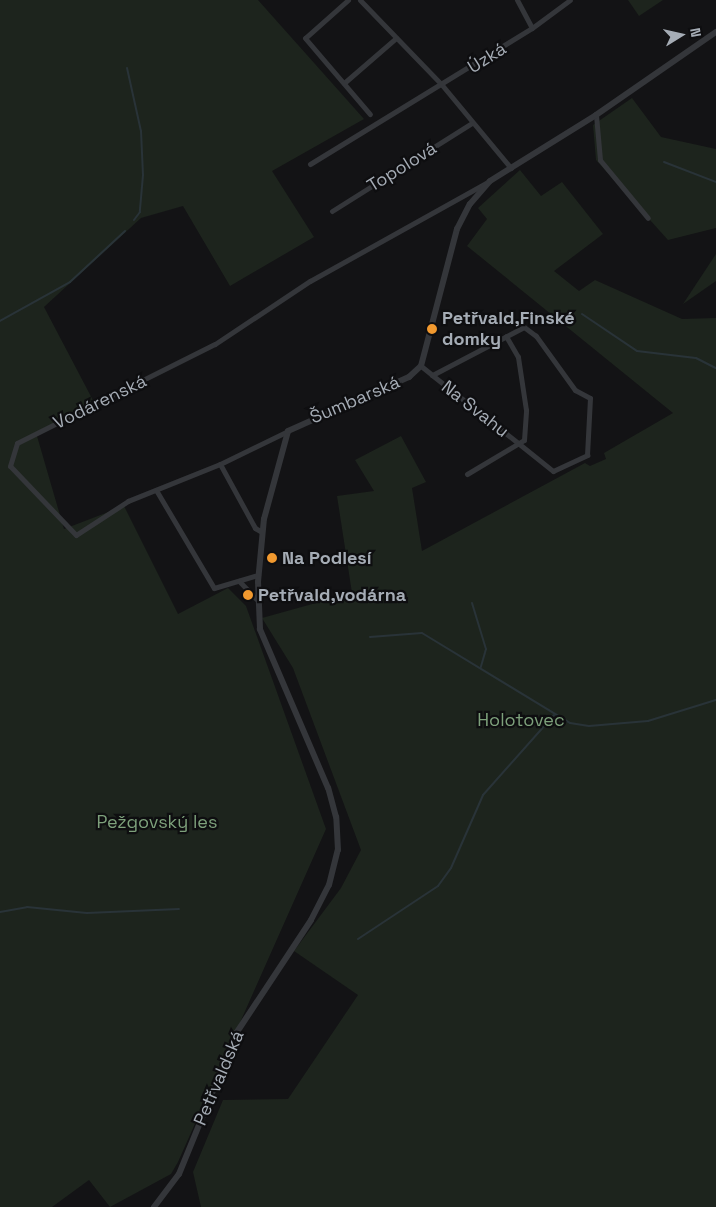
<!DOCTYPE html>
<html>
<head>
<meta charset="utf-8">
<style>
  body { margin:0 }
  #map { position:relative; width:716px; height:1207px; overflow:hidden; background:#131315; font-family:"Space Grotesk",sans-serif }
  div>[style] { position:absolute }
  .green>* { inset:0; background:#1d241d }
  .stream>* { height:2px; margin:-1px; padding:0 1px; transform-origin:1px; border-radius:1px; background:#293338 }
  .minor>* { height:5px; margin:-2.5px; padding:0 2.5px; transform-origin:2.5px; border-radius:2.5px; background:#34363a }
  .tertiary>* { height:6px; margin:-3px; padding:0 3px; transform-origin:3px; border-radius:3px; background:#34363a }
  .dots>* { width:14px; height:14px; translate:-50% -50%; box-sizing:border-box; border:2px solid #0e0e10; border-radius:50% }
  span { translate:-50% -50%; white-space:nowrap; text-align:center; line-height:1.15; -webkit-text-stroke:4.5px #0e0e10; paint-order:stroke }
  .street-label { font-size:18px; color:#a5acb5 }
  .poi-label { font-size:18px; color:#a5acb5; font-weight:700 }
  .left { translate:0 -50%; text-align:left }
  .park-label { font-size:18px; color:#7da07b }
  .north { position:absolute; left:656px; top:10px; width:50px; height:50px; -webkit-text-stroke:4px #0e0e10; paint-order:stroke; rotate:80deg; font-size:14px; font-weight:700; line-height:20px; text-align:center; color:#a5acb5 }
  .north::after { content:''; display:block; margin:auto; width:18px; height:22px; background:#a5acb5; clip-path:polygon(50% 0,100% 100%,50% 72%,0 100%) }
</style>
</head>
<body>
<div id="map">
  <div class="green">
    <div style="clip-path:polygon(0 0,258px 0,364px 119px,272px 171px,314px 237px,230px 286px,183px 206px,141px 218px,44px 307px,96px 406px,37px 436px,64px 529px,124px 506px,178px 614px,228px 588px,246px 606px,326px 829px,178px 1162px,171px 1174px,110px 1207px,89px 1180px,52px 1207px,0 1207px)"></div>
    <div style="clip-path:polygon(628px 0,663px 0,639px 16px)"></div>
    <div style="clip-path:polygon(632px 98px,661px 137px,716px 149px,716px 228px,668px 240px,596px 160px,593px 125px)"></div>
    <div style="clip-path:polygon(520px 170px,541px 196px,562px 182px,603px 234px,554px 271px,579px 291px,595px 280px,682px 319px,716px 318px,716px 1207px,201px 1207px,193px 1172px,223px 1100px,288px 1099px,358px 995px,294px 951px,341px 888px,361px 850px,293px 668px,262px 618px,352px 593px,337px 496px,374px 491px,355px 460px,401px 436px,426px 482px,412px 488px,422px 551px,585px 463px,590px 466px,606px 459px,604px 453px,673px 413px,467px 246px,487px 219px,478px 208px)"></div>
    <div style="clip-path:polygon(716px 254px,716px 281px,683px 304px)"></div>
  </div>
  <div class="stream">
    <div style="left:127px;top:68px;width:65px;rotate:77.5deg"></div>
    <div style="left:141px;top:131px;width:44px;rotate:87.4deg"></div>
    <div style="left:143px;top:175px;width:37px;rotate:95deg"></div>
    <div style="left:140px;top:212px;width:10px;rotate:127deg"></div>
    <div style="left:664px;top:162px;width:56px;rotate:21deg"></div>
    <div style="left:582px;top:314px;width:66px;rotate:33.9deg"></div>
    <div style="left:637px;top:351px;width:59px;rotate:6.8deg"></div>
    <div style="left:696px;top:358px;width:22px;rotate:27deg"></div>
    <div style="left:0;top:321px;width:80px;rotate:-29.1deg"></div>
    <div style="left:70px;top:282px;width:75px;rotate:-42.8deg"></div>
    <div style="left:472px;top:603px;width:48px;rotate:73.1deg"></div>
    <div style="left:486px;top:649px;width:19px;rotate:106deg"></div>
    <div style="left:370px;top:637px;width:52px;rotate:-4.4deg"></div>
    <div style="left:422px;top:633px;width:173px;rotate:31.3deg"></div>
    <div style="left:570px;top:723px;width:19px;rotate:9deg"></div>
    <div style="left:589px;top:726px;width:59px;rotate:-4.8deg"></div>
    <div style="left:648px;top:721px;width:71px;rotate:-17.2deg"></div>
    <div style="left:0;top:912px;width:27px;rotate:-10deg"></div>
    <div style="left:27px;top:907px;width:60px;rotate:5.7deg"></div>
    <div style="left:87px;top:913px;width:92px;rotate:-2.5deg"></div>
    <div style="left:358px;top:939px;width:96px;rotate:-33.5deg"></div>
    <div style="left:438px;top:886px;width:22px;rotate:-54deg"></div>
    <div style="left:451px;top:868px;width:80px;rotate:-66.3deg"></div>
    <div style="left:483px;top:795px;width:107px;rotate:-48.4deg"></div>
  </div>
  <div class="minor">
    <div style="left:348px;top:0;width:57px;rotate:138.5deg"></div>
    <div style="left:305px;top:38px;width:100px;rotate:49.5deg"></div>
    <div style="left:360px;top:0;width:118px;rotate:46deg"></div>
    <div style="left:442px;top:85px;width:108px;rotate:50.3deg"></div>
    <div style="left:532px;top:28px;width:47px;rotate:-36.4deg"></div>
    <div style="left:344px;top:83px;width:69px;rotate:-40.9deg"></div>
    <div style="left:596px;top:115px;width:45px;rotate:84.9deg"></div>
    <div style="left:600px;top:160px;width:75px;rotate:50.4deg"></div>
    <div style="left:310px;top:164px;width:260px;rotate:-31.5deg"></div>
    <div style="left:532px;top:28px;width:32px;rotate:-118deg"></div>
    <div style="left:332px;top:211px;width:165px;rotate:-32.2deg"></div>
    <div style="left:421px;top:366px;width:14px;rotate:39deg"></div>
    <div style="left:432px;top:375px;width:110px;rotate:38.3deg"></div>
    <div style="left:518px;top:443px;width:45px;rotate:38.7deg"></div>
    <div style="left:553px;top:471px;width:38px;rotate:-25deg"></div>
    <div style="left:587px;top:455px;width:57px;rotate:-87deg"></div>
    <div style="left:590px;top:398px;width:17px;rotate:-152deg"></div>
    <div style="left:575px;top:390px;width:67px;rotate:-125.8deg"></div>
    <div style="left:536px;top:336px;width:15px;rotate:-143deg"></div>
    <div style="left:524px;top:327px;width:104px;rotate:152.4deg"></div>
    <div style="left:288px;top:431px;width:76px;rotate:154.1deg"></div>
    <div style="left:220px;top:464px;width:99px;rotate:158.1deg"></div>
    <div style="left:128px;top:501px;width:62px;rotate:146.8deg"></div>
    <div style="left:76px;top:535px;width:95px;rotate:-133.7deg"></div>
    <div style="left:10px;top:466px;width:24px;rotate:-73deg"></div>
    <div style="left:17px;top:443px;width:221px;rotate:-26.6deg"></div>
    <div style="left:215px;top:344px;width:114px;rotate:-33.6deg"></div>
    <div style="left:310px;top:281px;width:204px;rotate:-29.1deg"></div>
    <div style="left:220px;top:464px;width:73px;rotate:61.3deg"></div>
    <div style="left:255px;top:528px;width:8px;rotate:30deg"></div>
    <div style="left:467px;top:474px;width:66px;rotate:-30.8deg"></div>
    <div style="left:524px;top:440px;width:30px;rotate:-86deg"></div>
    <div style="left:526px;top:410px;width:54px;rotate:-98.6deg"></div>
    <div style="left:518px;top:357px;width:24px;rotate:-120deg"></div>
    <div style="left:156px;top:490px;width:114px;rotate:59.4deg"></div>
    <div style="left:214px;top:588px;width:46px;rotate:-16.5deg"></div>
    <div style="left:239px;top:581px;width:29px;rotate:46deg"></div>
  </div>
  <div class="tertiary">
    <div style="left:154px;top:1207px;width:41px;rotate:-52.9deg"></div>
    <div style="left:179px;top:1174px;width:153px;rotate:-67.8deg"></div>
    <div style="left:237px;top:1032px;width:134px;rotate:-56.5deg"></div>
    <div style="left:311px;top:920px;width:39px;rotate:-63deg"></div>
    <div style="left:329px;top:885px;width:36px;rotate:-76deg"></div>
    <div style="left:338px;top:850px;width:33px;rotate:-93deg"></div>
    <div style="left:336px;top:817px;width:30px;rotate:-105deg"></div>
    <div style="left:328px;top:788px;width:173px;rotate:-113.2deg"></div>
    <div style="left:260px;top:629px;width:47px;rotate:-92.4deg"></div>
    <div style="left:258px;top:582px;width:63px;rotate:-84.6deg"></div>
    <div style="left:264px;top:519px;width:91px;rotate:-74.7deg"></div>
    <div style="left:288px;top:431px;width:133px;rotate:-24.1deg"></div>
    <div style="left:409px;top:377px;width:16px;rotate:-43deg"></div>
    <div style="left:421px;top:366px;width:142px;rotate:-75.3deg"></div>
    <div style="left:457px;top:229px;width:28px;rotate:-63deg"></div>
    <div style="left:470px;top:204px;width:30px;rotate:-49deg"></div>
    <div style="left:490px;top:181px;width:125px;rotate:-31.9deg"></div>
    <div style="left:596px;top:115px;width:146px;rotate:-34.7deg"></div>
  </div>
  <div class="dots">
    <div style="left:432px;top:329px;background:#f1992f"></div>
    <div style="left:272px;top:558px;background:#f1992f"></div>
    <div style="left:248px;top:595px;background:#f1992f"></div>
  </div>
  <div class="street-label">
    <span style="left:487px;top:58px;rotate:-32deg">Úzká</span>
    <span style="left:402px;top:167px;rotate:-32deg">Topolová</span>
    <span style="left:355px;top:400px;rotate:-23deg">Šumbarská</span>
    <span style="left:100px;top:402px;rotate:-26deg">Vodárenská</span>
    <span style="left:475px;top:409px;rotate:38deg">Na Svahu</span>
    <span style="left:219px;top:1078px;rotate:-67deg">Petřvaldská</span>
  </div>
  <div class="poi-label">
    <span class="left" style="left:442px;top:329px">Petřvald,Finské<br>domky</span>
    <span class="left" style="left:282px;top:558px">Na Podlesí</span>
    <span class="left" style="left:258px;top:595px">Petřvald,vodárna</span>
  </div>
  <div class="park-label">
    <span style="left:521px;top:720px">Holotovec</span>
    <span style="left:157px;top:822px">Pežgovský les</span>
  </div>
  <div class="north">N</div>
</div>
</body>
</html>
